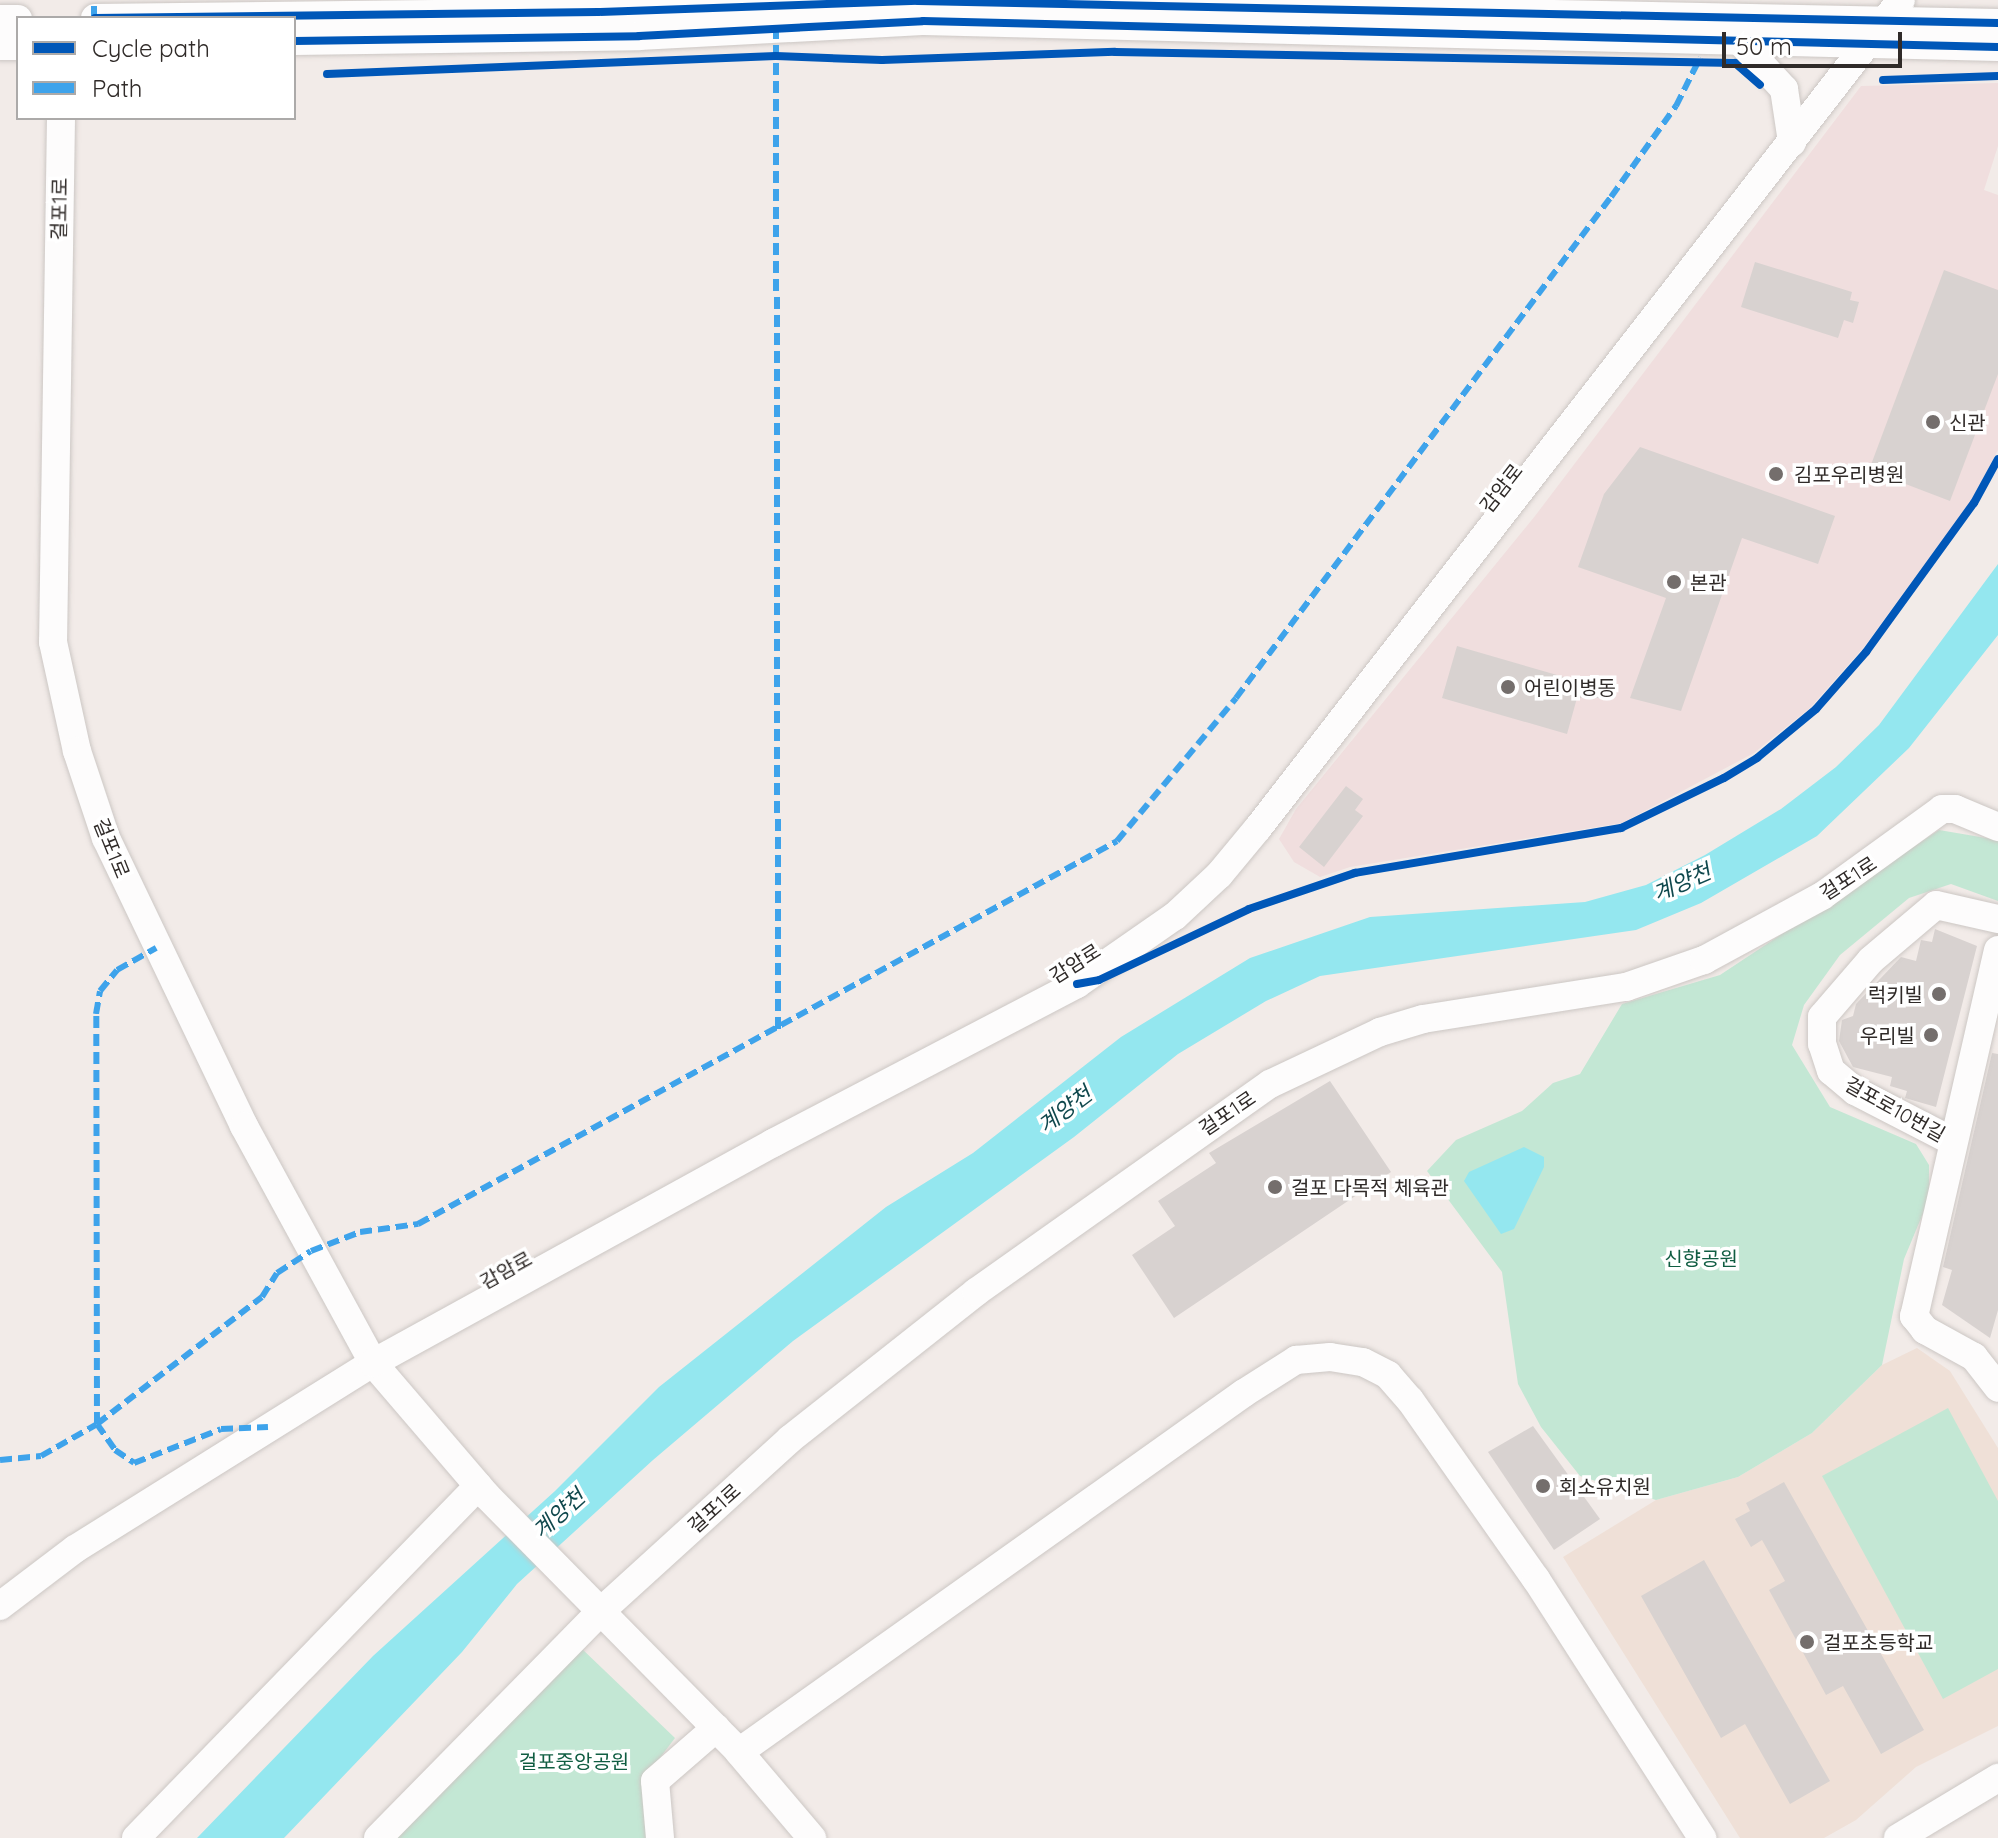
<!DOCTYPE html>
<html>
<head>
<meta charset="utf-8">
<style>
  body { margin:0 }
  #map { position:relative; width:1998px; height:1838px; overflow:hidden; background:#f2ebe8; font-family:Quicksand,"Noto Sans KR",sans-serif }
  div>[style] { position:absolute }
  .education>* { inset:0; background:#efe0d7 }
  .medical>* { inset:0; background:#f0dede }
  .green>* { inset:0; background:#c3e7d4 }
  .water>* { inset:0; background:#94e7ef }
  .building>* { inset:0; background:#d8d2d0 }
  .roads { filter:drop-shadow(0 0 2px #ccc7c4) drop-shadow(0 0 2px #ccc7c4) }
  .minor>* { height:28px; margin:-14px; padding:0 14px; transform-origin:14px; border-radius:14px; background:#fdfcfc }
  .quiet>* { height:6px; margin-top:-3px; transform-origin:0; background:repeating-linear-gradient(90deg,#3ea3eb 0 12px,transparent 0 18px) }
  .cycleway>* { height:8px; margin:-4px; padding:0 4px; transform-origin:4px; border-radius:4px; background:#0057b8 }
  .dots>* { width:22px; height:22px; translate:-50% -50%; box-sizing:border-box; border:4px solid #fff; border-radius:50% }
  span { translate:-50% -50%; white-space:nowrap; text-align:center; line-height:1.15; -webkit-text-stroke:7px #fff; paint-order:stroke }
  .street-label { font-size:20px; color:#302b29 }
  .poi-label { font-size:20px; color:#302b29 }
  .left { translate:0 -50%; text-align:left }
  .right { translate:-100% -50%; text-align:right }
  .park-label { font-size:20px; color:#105d42 }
  .water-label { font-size:22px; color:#10484d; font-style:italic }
  .legend { position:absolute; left:16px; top:16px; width:280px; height:104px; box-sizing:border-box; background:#fff; border:2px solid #acaaa9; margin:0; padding:10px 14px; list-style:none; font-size:24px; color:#302b29 }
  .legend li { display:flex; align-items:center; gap:16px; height:40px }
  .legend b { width:40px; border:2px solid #acaaa9 }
  .scale { position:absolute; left:1722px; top:32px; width:180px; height:36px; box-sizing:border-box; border:4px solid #302b29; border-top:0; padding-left:10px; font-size:24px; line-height:28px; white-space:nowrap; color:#302b29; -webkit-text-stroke:6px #fff; paint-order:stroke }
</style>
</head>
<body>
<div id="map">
  <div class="education">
    <div style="clip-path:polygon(1917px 1348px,1950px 1371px,1998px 1448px,1998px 1726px,1916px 1767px,1856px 1820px,1824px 1838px,1740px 1838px,1563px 1557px,1656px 1500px,1738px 1477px,1812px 1433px,1882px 1365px)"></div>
  </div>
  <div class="medical">
    <div style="clip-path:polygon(1998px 83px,1998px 146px,1984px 190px,1998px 195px,1998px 450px,1972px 499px,1864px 647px,1810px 708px,1754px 753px,1622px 823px,1350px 867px,1320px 877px,1294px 862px,1279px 839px,1296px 809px,1535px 516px,1861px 86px)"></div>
  </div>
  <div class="green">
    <div style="clip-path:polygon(1939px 830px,1998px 840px,1998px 901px,1951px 884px,1909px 898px,1840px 955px,1804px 1005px,1792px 1045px,1830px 1107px,1916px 1144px,1929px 1165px,1929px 1199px,1904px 1259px,1882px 1365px,1812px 1433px,1738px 1477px,1656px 1500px,1580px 1476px,1541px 1427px,1518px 1384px,1502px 1272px,1427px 1171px,1456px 1140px,1522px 1111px,1553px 1083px,1580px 1074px,1622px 1004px,1720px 975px)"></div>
    <div style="clip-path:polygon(1948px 1408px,1998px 1501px,1998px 1669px,1943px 1699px,1822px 1476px)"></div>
    <div style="clip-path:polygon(580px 1647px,675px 1738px,653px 1767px,651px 1838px,391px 1838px)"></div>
  </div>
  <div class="water">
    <div style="clip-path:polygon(1998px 564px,1998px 635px,1909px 748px,1817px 836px,1701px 903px,1636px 930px,1320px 976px,1266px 1001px,1178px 1054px,1074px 1137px,793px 1341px,653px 1460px,517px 1584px,462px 1652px,284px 1838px,197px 1838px,373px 1656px,555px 1491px,659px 1387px,886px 1207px,973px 1153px,1121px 1037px,1250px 958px,1370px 917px,1585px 902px,1646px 885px,1705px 855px,1781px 809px,1836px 767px,1879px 725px)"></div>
    <div style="clip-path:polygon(1524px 1147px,1544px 1157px,1544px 1167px,1514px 1229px,1501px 1234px,1464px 1181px,1469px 1172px)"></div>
  </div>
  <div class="building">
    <div style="clip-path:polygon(1755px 262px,1852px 292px,1850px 300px,1859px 302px,1853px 323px,1844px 320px,1838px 338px,1741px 307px)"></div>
    <div style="clip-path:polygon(1944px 270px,1998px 290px,1998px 374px,1950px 501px,1869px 470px)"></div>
    <div style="clip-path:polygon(1640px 447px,1835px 516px,1818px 564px,1742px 538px,1681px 711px,1630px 698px,1666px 598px,1578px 567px,1604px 494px)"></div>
    <div style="clip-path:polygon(1457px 646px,1616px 692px,1615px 698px,1577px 698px,1567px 734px,1442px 698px)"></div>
    <div style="clip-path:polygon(1346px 786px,1363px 799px,1355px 810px,1363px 816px,1324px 867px,1299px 847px)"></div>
    <div style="clip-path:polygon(1935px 929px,1977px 946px,1936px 1107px,1905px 1098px,1907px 1091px,1890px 1086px,1892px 1077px,1853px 1067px,1839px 1041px,1842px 1020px,1853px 1016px,1856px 1004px,1901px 957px,1916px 961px,1921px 940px,1932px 942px)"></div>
    <div style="clip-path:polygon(1992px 1053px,1998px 1054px,1998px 1310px,1990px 1338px,1942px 1305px,1952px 1270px,1943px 1267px)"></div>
    <div style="clip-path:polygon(1330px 1081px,1391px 1172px,1174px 1318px,1132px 1255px,1175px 1226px,1158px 1201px,1216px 1163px,1209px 1153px)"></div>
    <div style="clip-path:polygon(1533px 1426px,1600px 1519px,1554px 1550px,1488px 1452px)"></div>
    <div style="clip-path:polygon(1784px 1482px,1924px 1730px,1881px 1754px,1843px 1686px,1826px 1695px,1769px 1590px,1785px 1581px,1762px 1540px,1751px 1547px,1735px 1519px,1750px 1511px,1746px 1503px)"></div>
    <div style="clip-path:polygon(1704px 1560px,1830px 1781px,1790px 1804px,1745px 1724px,1721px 1738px,1641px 1596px)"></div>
  </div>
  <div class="roads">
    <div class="minor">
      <div style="left:95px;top:18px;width:503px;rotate:-0.68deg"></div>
      <div style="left:598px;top:12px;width:320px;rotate:-2deg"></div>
      <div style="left:918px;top:1px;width:1080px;rotate:1.17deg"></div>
      <div style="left:0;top:19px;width:18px"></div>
      <div style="left:1736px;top:37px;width:71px;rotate:47.3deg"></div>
      <div style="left:1784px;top:89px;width:54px;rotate:81.4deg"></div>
      <div style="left:294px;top:41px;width:345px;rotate:-0.8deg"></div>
      <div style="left:639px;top:36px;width:284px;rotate:-3deg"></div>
      <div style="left:923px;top:21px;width:1075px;rotate:1.39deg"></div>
      <div style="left:0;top:46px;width:18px"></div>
      <div style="left:61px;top:118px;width:524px;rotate:90.87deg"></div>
      <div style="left:53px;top:642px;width:112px;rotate:77.6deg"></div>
      <div style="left:77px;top:751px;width:92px;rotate:71.6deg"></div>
      <div style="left:106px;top:838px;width:319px;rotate:64.4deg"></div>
      <div style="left:244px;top:1126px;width:270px;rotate:61.4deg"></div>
      <div style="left:373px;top:1363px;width:174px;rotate:49.4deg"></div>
      <div style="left:486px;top:1495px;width:361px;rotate:45.4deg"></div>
      <div style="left:739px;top:1752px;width:113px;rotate:49.7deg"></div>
      <div style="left:1998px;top:950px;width:376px;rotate:102.9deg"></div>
      <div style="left:1914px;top:1316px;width:18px;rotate:52deg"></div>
      <div style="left:1925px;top:1330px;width:56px;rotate:28.9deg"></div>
      <div style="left:1974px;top:1357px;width:39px;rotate:52deg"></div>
      <div style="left:1952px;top:1141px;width:109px;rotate:-152.7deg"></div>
      <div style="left:1855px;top:1091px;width:31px;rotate:-140deg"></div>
      <div style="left:1831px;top:1071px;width:28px;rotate:-108deg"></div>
      <div style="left:1822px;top:1044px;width:27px;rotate:-90deg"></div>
      <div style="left:1822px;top:1017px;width:75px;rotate:-49.3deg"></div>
      <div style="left:1871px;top:960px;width:85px;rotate:-40.2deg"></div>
      <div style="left:1936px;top:905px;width:64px;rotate:12.7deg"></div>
      <div style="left:0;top:1606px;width:94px;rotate:-37.2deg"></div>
      <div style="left:75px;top:1549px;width:351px;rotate:-32deg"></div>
      <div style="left:373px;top:1363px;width:457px;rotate:-28.8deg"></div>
      <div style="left:773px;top:1143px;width:343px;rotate:-27.6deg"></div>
      <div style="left:1077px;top:984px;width:119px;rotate:-34.8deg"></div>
      <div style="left:1175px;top:916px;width:60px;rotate:-43deg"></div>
      <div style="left:1219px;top:875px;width:61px;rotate:-50.3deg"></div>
      <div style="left:1258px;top:828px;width:1048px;rotate:-52.17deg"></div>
      <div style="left:739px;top:1752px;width:620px;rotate:-35.41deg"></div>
      <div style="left:1244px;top:1393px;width:62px;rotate:-32.4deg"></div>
      <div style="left:1296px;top:1360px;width:34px;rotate:-5deg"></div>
      <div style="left:1330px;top:1357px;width:33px;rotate:9deg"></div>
      <div style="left:1363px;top:1362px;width:28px;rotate:27deg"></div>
      <div style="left:1388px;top:1375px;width:33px;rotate:49deg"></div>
      <div style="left:1410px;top:1400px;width:219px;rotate:54.9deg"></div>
      <div style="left:1536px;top:1579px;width:308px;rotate:57.3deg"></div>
      <div style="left:136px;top:1838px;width:491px;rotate:-45.8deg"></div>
      <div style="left:378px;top:1838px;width:317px;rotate:-45.5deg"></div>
      <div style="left:600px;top:1612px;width:257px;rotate:-42.3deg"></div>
      <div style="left:790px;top:1439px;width:237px;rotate:-38.3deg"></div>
      <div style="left:976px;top:1292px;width:360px;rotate:-35.3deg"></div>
      <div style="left:1270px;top:1084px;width:122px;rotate:-25.3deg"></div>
      <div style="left:1380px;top:1032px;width:45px;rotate:-16.8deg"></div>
      <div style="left:1423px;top:1019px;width:206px;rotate:-9deg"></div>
      <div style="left:1626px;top:987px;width:83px;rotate:-19.1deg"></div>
      <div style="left:1704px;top:960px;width:134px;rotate:-28.5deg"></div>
      <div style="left:1822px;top:896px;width:148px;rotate:-35.9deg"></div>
      <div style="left:1942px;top:809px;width:13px"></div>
      <div style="left:1955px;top:809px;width:47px;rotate:22.7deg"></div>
      <div style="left:660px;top:1838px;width:57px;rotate:-95deg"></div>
      <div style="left:655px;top:1781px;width:81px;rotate:-41deg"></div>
      <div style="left:1898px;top:1838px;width:117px;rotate:-31deg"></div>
    </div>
  </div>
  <div class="quiet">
    <div style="left:94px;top:18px;width:18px;rotate:-90deg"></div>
    <div style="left:776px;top:27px;width:1004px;rotate:89.89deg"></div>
    <div style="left:97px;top:1424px;width:208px;rotate:-37.6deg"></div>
    <div style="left:262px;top:1297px;width:28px;rotate:-58deg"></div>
    <div style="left:277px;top:1273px;width:40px;rotate:-32.9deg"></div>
    <div style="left:311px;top:1251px;width:53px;rotate:-21.2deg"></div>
    <div style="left:360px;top:1232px;width:59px;rotate:-7.9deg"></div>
    <div style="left:418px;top:1224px;width:797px;rotate:-28.72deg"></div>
    <div style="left:1117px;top:841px;width:186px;rotate:-50.2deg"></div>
    <div style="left:1236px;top:698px;width:626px;rotate:-53.19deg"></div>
    <div style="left:1611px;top:197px;width:112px;rotate:-54.5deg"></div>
    <div style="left:1676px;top:106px;width:54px;rotate:-63.4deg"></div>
    <div style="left:97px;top:1424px;width:410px;rotate:-90.1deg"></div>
    <div style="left:96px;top:1014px;width:23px;rotate:-80deg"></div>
    <div style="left:100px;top:991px;width:27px;rotate:-51deg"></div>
    <div style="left:117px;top:970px;width:45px;rotate:-29.4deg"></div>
    <div style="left:0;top:1460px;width:41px;rotate:-5.6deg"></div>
    <div style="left:41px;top:1456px;width:64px;rotate:-29.7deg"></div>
    <div style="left:97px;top:1424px;width:32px;rotate:55deg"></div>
    <div style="left:115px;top:1450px;width:23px;rotate:34deg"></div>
    <div style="left:134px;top:1463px;width:93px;rotate:-21.3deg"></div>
    <div style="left:221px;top:1429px;width:47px;rotate:-2.4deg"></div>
  </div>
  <div class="cycleway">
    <div style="left:95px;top:18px;width:503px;rotate:-0.68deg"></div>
    <div style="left:598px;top:12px;width:320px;rotate:-2deg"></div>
    <div style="left:918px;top:1px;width:1080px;rotate:1.17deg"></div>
    <div style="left:294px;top:41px;width:345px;rotate:-0.8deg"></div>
    <div style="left:639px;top:36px;width:284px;rotate:-3deg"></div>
    <div style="left:923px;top:21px;width:1075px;rotate:1.39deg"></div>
    <div style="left:327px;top:74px;width:449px;rotate:-2.3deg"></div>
    <div style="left:776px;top:56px;width:106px;rotate:2.2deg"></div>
    <div style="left:882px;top:60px;width:233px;rotate:-2deg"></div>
    <div style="left:1115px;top:52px;width:620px;rotate:1.02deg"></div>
    <div style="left:1735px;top:63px;width:33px;rotate:41deg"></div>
    <div style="left:1883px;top:80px;width:115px;rotate:-2deg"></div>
    <div style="left:1077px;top:984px;width:22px;rotate:-10deg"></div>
    <div style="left:1099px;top:980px;width:166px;rotate:-25.3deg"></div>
    <div style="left:1249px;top:909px;width:112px;rotate:-18.8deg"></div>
    <div style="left:1355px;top:873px;width:270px;rotate:-9.6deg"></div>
    <div style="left:1621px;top:828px;width:114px;rotate:-25.9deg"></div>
    <div style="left:1724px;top:778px;width:39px;rotate:-31deg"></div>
    <div style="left:1757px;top:758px;width:77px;rotate:-39.7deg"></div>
    <div style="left:1816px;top:709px;width:76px;rotate:-48.7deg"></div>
    <div style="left:1866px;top:652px;width:184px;rotate:-54.1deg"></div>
    <div style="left:1974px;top:503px;width:50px;rotate:-61.4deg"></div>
  </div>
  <div class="dots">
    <div style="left:1933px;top:422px;background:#746e6c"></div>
    <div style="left:1776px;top:474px;background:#746e6c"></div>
    <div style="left:1674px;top:582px;background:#746e6c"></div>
    <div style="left:1508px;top:687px;background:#746e6c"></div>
    <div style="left:1939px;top:994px;background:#746e6c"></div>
    <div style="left:1931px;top:1035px;background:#746e6c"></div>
    <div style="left:1275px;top:1187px;background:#746e6c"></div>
    <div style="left:1543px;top:1486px;background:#746e6c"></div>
    <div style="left:1807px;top:1642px;background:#746e6c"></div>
  </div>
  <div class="street-label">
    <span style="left:59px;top:209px;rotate:-89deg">걸포1로</span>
    <span style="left:1501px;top:488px;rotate:-52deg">감암로</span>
    <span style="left:112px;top:848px;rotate:68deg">걸포1로</span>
    <span style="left:1848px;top:878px;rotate:-33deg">걸포1로</span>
    <span style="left:1075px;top:963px;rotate:-32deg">감암로</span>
    <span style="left:1895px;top:1109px;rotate:29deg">걸포로10번길</span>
    <span style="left:1227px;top:1113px;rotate:-34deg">걸포1로</span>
    <span style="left:506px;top:1270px;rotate:-29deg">감암로</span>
    <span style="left:714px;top:1508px;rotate:-42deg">걸포1로</span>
  </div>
  <div class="poi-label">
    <span class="left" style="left:1949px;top:422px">신관</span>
    <span class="left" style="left:1794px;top:474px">김포우리병원</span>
    <span class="left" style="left:1690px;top:582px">본관</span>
    <span class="left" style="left:1524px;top:687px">어린이병동</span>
    <span class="right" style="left:1923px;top:994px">럭키빌</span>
    <span class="right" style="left:1915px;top:1035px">우리빌</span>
    <span class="left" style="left:1291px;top:1187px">걸포 다목적 체육관</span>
    <span class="left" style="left:1559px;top:1486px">회소유치원</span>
    <span class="left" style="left:1823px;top:1642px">걸포초등학교</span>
  </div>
  <div class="park-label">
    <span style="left:1701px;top:1258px">신향공원</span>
    <span style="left:574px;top:1761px">걸포중앙공원</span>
  </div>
  <div class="water-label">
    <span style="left:1682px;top:883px;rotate:-24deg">계양천</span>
    <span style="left:1065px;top:1110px;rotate:-37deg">계양천</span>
    <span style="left:559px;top:1514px;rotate:-42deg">계양천</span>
  </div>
  <ul class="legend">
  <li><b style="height:10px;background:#0057b8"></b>Cycle path</li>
  <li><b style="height:10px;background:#3ea3eb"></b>Path</li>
  </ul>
  <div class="scale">50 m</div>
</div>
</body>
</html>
